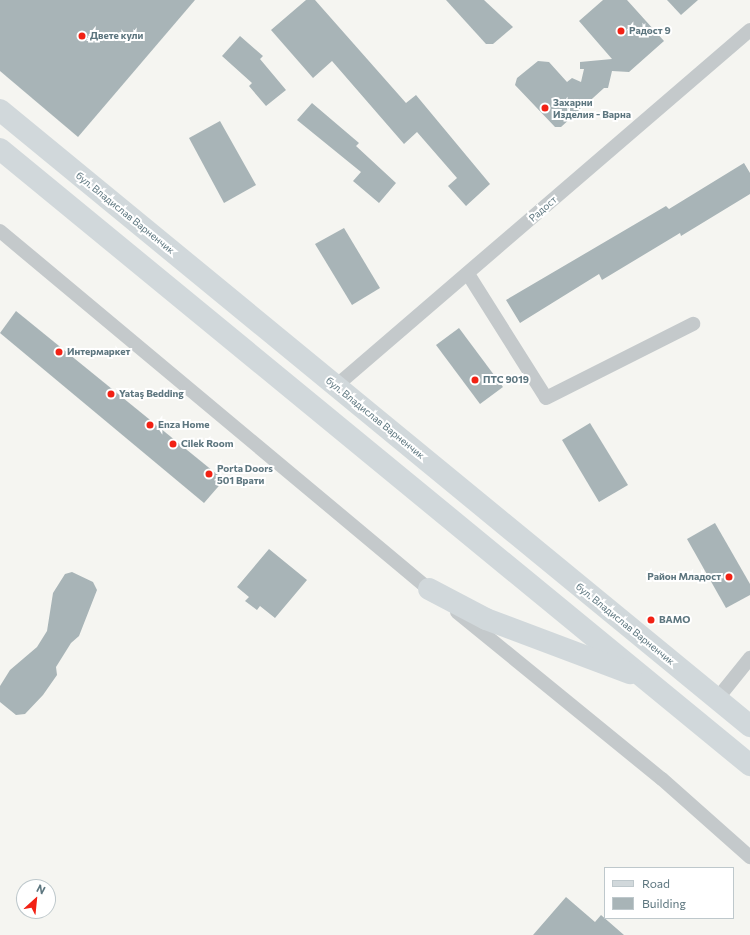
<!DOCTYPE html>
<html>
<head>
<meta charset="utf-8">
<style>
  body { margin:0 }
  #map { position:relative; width:750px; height:935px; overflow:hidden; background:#f5f5f1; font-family:Commissioner,sans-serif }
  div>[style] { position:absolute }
  .building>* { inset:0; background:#a8b4b7 }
  .street>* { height:14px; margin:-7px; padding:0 7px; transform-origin:7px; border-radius:7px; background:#c4c9cb }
  .primary>* { height:22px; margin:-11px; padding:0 11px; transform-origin:11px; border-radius:11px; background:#d1d8db }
  .dots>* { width:11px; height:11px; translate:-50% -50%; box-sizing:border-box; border:2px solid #fff; border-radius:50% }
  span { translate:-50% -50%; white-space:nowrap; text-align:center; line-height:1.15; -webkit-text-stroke:4px #fff; paint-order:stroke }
  .poi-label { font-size:10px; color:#5d767f; font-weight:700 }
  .left { translate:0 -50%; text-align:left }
  .right { translate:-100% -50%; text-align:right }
  .street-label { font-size:10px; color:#5d767f }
  .legend { position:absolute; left:604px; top:867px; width:130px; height:52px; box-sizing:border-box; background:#fff; border:1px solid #bec8cc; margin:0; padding:5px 7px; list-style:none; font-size:12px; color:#5d767f }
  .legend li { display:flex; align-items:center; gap:8px; height:20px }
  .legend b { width:20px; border:1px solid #bec8cc }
  .north { position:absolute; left:16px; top:879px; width:40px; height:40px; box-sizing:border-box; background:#fff; border:1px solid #bec8cc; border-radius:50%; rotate:27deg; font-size:11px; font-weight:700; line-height:16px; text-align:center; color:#5d767f }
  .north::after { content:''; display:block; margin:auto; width:14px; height:18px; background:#f22114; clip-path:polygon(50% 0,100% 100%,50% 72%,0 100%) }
</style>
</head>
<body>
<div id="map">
  <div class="building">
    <div style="clip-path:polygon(0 0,195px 0,78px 137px,0 71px)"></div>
    <div style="clip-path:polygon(306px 0,315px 0,406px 103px,416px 95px,490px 184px,466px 206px,448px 186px,457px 178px,417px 132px,404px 144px,332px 61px,313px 78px,271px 30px)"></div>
    <div style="clip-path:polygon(446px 0,484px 0,513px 27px,493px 44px,486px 44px)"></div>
    <div style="clip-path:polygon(603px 0,627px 0,664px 41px,629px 72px,612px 71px,608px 88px,604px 88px,561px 127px,555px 127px,515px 85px,517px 78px,538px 61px,549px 62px,567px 82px,572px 78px,581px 82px,584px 69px,580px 69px,580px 62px,612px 59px,579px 21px)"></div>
    <div style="clip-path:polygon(667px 0,698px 0,681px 15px)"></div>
    <div style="clip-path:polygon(240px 36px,263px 56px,260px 59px,286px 90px,266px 106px,249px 86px,252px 83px,222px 56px)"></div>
    <div style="clip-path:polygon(312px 103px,359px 143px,356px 146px,396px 183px,379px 203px,353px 181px,361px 172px,297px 120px)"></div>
    <div style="clip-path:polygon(220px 121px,256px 185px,224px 203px,189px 138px)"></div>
    <div style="clip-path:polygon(744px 163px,750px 173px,750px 194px,681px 236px,680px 233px,602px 280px,599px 274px,520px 323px,506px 300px,666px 206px,669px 209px)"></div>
    <div style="clip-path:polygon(344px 228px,380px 288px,352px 305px,315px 244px)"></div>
    <div style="clip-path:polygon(16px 311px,224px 480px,204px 503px,0 333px)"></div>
    <div style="clip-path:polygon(459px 328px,503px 387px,480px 404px,436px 345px)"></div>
    <div style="clip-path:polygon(590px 423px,628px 485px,599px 502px,562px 440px)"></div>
    <div style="clip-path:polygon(715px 523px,750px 584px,750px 595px,726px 608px,687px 539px)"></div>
    <div style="clip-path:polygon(269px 549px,307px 580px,275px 618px,260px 606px,257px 610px,245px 601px,249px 597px,237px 587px)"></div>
    <div style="clip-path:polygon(72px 572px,93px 582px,97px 590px,79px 636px,71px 643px,56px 667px,57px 675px,43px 695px,25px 714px,16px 715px,0 702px,0 686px,10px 670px,37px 647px,47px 631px,53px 593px,65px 574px)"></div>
    <div style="clip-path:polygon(566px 897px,595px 922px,601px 915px,624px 935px,533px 935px)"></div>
  </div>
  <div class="street">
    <div style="left:0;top:231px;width:568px;rotate:39.86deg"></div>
    <div style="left:468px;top:274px;width:146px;rotate:57.8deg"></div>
    <div style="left:546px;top:398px;width:165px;rotate:-26.7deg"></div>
    <div style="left:336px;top:386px;width:546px;rotate:-40.69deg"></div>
    <div style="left:457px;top:612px;width:264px;rotate:39.2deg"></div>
    <div style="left:662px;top:779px;width:118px;rotate:41.6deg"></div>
    <div style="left:717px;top:699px;width:53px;rotate:-51.2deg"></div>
  </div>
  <div class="primary">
    <div style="left:0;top:110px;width:971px;rotate:39.4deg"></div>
    <div style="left:0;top:149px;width:971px;rotate:39.4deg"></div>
    <div style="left:429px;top:589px;width:64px;rotate:27.8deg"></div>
    <div style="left:486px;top:619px;width:154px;rotate:20.6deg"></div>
  </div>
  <div class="dots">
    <div style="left:621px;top:31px;background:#f22114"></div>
    <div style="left:82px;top:36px;background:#f22114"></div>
    <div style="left:545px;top:108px;background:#f22114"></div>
    <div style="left:59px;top:352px;background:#f22114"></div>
    <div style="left:475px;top:380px;background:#f22114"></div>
    <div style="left:111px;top:394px;background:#f22114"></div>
    <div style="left:150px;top:425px;background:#f22114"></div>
    <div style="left:173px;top:444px;background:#f22114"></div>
    <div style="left:209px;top:474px;background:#f22114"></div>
    <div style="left:729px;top:577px;background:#f22114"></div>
    <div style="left:651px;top:620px;background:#f22114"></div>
  </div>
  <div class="poi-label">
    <span class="left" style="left:629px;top:31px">Радост 9</span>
    <span class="left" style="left:90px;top:36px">Двете кули</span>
    <span class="left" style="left:553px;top:108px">Захарни<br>Изделия - Варна</span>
    <span class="left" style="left:67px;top:352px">Интермаркет</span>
    <span class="left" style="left:483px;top:380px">ПТС 9019</span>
    <span class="left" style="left:119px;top:394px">Yataş Bedding</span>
    <span class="left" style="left:158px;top:425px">Enza Home</span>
    <span class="left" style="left:181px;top:444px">Cilek Room</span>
    <span class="left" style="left:217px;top:474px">Porta Doors<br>501 Врати</span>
    <span class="right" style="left:721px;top:577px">Район Младост</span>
    <span class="left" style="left:659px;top:620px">ВАМО</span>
  </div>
  <div class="street-label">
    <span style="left:543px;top:209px;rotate:-41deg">Радост</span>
    <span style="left:125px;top:213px;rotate:39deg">бул. Владислав Варненчик</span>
    <span style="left:375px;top:418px;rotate:39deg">бул. Владислав Варненчик</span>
    <span style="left:625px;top:624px;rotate:39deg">бул. Владислав Варненчик</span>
  </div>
  <ul class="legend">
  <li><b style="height:5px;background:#d1d8db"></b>Road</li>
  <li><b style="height:11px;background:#a8b4b7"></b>Building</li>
  </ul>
  <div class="north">N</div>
</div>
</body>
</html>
